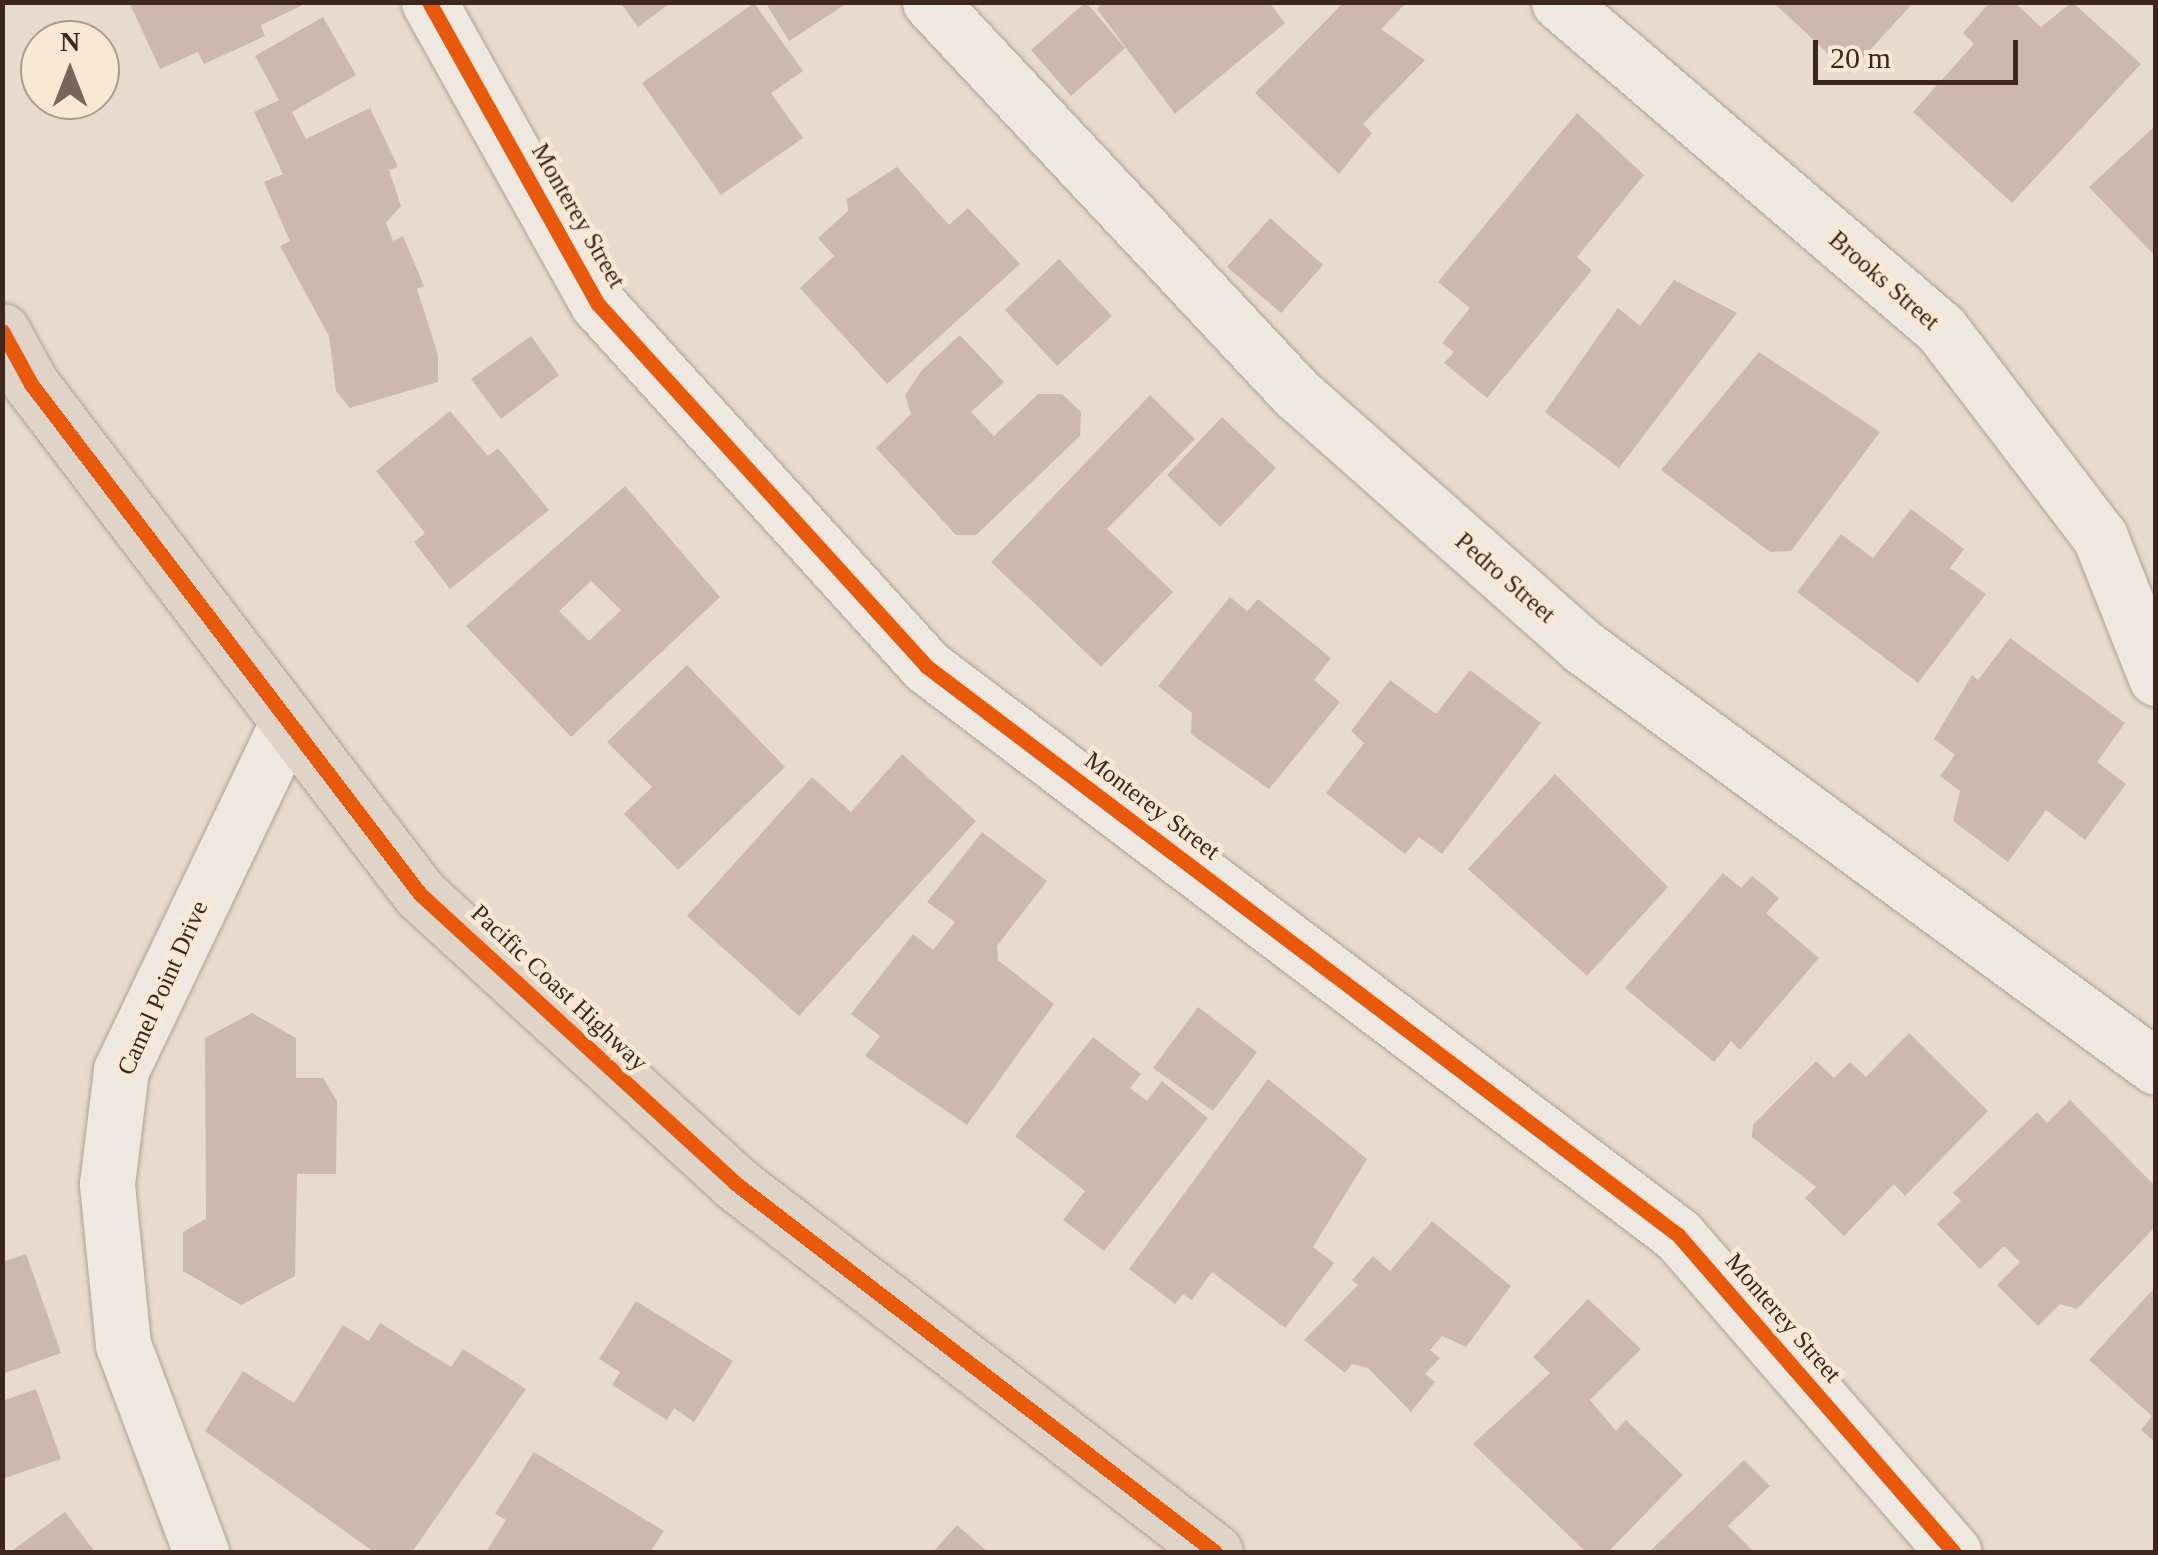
<!DOCTYPE html>
<html>
<head>
<meta charset="utf-8">
<style>
  body { margin:0 }
  #map { position:relative; width:2158px; height:1555px; overflow:hidden; background:#e8dbce; font-family:"Times New Roman",serif }
  div>[style] { position:absolute }
  .building>* { inset:0; background:#ccb8ae }
  .roads { filter:drop-shadow(0 0 2px #ada197) drop-shadow(0 0 2px #ada197) }
  .minor>* { height:55px; margin:-27.5px; padding:0 27.5px; transform-origin:27.5px; border-radius:27.5px; background:#efe8e0 }
  .trunk>* { height:55px; margin:-27.5px; padding:0 27.5px; transform-origin:27.5px; border-radius:27.5px; background:#e0d4c8 }
  .cycleway>* { height:15px; margin:-7.5px; padding:0 7.5px; transform-origin:7.5px; border-radius:7.5px; background:#e8590c }
  span { translate:-50% -50%; white-space:nowrap; text-align:center; line-height:1.15; -webkit-text-stroke:9px #f8e8d4; paint-order:stroke }
  .street-label { font-size:25px; color:#3d271d }
  .frame { position:absolute; inset:0; border:5px solid #3d271d; pointer-events:none }
  .north { position:absolute; left:20px; top:20px; width:100px; height:100px; box-sizing:border-box; background:#f8e8d4; border:2px solid #ad9b8b; border-radius:50%; rotate:0deg; font-size:28px; font-weight:700; line-height:40px; text-align:center; color:#3d271d }
  .north::after { content:''; display:block; margin:auto; width:35px; height:45px; background:#79665b; clip-path:polygon(50% 0,100% 100%,50% 72%,0 100%) }
  .scale { position:absolute; left:1813px; top:40px; width:205px; height:45px; box-sizing:border-box; border:5px solid #3d271d; border-top:0; padding-left:12px; font-size:30px; line-height:35px; white-space:nowrap; color:#3d271d; -webkit-text-stroke:8px #f8e8d4; paint-order:stroke }
</style>
</head>
<body>
<div id="map">
  <div class="building">
    <div style="clip-path:polygon(129px 2px,301px 2px,303px 5px,261px 25px,265px 36px,204px 64px,198px 52px,160px 69px)"></div>
    <div style="clip-path:polygon(620px 2px,672px 2px,638px 27px)"></div>
    <div style="clip-path:polygon(765px 2px,849px 2px,789px 41px)"></div>
    <div style="clip-path:polygon(1086px 2px,1125px 48px,1071px 96px,1031px 50px)"></div>
    <div style="clip-path:polygon(1104px 2px,1269px 2px,1285px 23px,1175px 114px,1097px 9px)"></div>
    <div style="clip-path:polygon(1344px 2px,1407px 2px,1381px 29px,1425px 60px,1363px 124px,1372px 133px,1339px 174px,1255px 93px)"></div>
    <div style="clip-path:polygon(1773px 2px,1914px 2px,1849px 73px)"></div>
    <div style="clip-path:polygon(1990px 2px,2014px 2px,2041px 27px,2072px 2px,2141px 64px,2012px 203px,1913px 112px,1974px 44px,1963px 33px)"></div>
    <div style="clip-path:polygon(754px 3px,803px 71px,771px 93px,803px 138px,721px 195px,642px 83px)"></div>
    <div style="clip-path:polygon(323px 17px,356px 75px,292px 112px,306px 139px,370px 108px,398px 167px,389px 170px,401px 206px,386px 223px,393px 241px,403px 236px,424px 286px,417px 289px,438px 355px,438px 382px,350px 408px,336px 391px,329px 336px,280px 246px,290px 241px,264px 182px,283px 174px,254px 112px,279px 100px,255px 56px)"></div>
    <div style="clip-path:polygon(1577px 113px,1644px 175px,1577px 257px,1592px 270px,1487px 398px,1444px 363px,1454px 352px,1442px 343px,1470px 308px,1438px 282px)"></div>
    <div style="clip-path:polygon(2156px 125px,2156px 257px,2089px 187px)"></div>
    <div style="clip-path:polygon(897px 167px,949px 225px,968px 208px,1020px 264px,887px 384px,800px 288px,834px 256px,818px 238px,848px 211px,847px 199px)"></div>
    <div style="clip-path:polygon(1270px 218px,1323px 265px,1281px 313px,1227px 267px)"></div>
    <div style="clip-path:polygon(1059px 259px,1112px 316px,1057px 366px,1005px 310px)"></div>
    <div style="clip-path:polygon(1674px 280px,1737px 313px,1619px 468px,1545px 412px,1618px 308px,1640px 326px)"></div>
    <div style="clip-path:polygon(960px 335px,1004px 382px,971px 412px,994px 436px,1038px 394px,1062px 394px,1081px 412px,1080px 436px,976px 535px,956px 535px,876px 448px,911px 414px,905px 395px,922px 370px)"></div>
    <div style="clip-path:polygon(531px 336px,559px 375px,501px 419px,471px 379px)"></div>
    <div style="clip-path:polygon(1759px 352px,1880px 432px,1791px 551px,1770px 552px,1661px 470px)"></div>
    <div style="clip-path:polygon(1150px 395px,1195px 439px,1107px 529px,1173px 592px,1101px 667px,991px 562px)"></div>
    <div style="clip-path:polygon(450px 411px,488px 456px,498px 448px,549px 510px,450px 589px,414px 542px,425px 533px,376px 471px)"></div>
    <div style="clip-path:polygon(1222px 417px,1276px 468px,1220px 527px,1167px 475px)"></div>
    <div style="clip-path:polygon(evenodd,625px 486px,720px 597px,571px 737px,466px 626px,625px 486px,591px 581px,621px 610px,589px 641px,559px 611px,591px 581px)"></div>
    <div style="clip-path:polygon(1911px 509px,1964px 549px,1950px 568px,1986px 594px,1918px 683px,1797px 592px,1841px 534px,1873px 558px)"></div>
    <div style="clip-path:polygon(1230px 597px,1247px 611px,1258px 599px,1331px 658px,1314px 680px,1340px 702px,1269px 789px,1191px 734px,1192px 713px,1158px 686px)"></div>
    <div style="clip-path:polygon(2010px 638px,2125px 723px,2097px 762px,2126px 784px,2085px 840px,2046px 810px,2008px 862px,1953px 821px,1960px 791px,1940px 776px,1955px 755px,1934px 739px,1972px 675px,1978px 680px)"></div>
    <div style="clip-path:polygon(687px 665px,785px 767px,678px 870px,624px 814px,652px 787px,607px 742px)"></div>
    <div style="clip-path:polygon(1470px 670px,1541px 723px,1442px 854px,1419px 837px,1405px 854px,1326px 793px,1364px 743px,1351px 731px,1390px 680px,1436px 714px)"></div>
    <div style="clip-path:polygon(902px 754px,976px 821px,799px 1016px,687px 916px,812px 777px,851px 812px)"></div>
    <div style="clip-path:polygon(1555px 774px,1668px 887px,1587px 976px,1468px 869px)"></div>
    <div style="clip-path:polygon(982px 832px,1047px 881px,997px 946px,998px 960px,1054px 1004px,967px 1125px,865px 1056px,880px 1036px,851px 1014px,913px 934px,933px 950px,955px 922px,927px 902px)"></div>
    <div style="clip-path:polygon(1723px 873px,1741px 888px,1752px 876px,1779px 898px,1766px 913px,1819px 958px,1740px 1050px,1731px 1041px,1714px 1062px,1625px 988px)"></div>
    <div style="clip-path:polygon(1198px 1007px,1257px 1052px,1213px 1111px,1153px 1068px)"></div>
    <div style="clip-path:polygon(252px 1013px,296px 1038px,296px 1078px,323px 1078px,337px 1101px,336px 1174px,297px 1174px,295px 1276px,241px 1305px,183px 1271px,183px 1232px,206px 1219px,205px 1038px)"></div>
    <div style="clip-path:polygon(1909px 1033px,1988px 1111px,1905px 1196px,1894px 1184px,1844px 1236px,1805px 1198px,1816px 1187px,1752px 1137px,1753px 1125px,1816px 1061px,1834px 1078px,1850px 1062px,1866px 1077px)"></div>
    <div style="clip-path:polygon(1093px 1037px,1141px 1074px,1130px 1088px,1147px 1101px,1162px 1081px,1208px 1118px,1104px 1251px,1063px 1220px,1085px 1191px,1015px 1136px)"></div>
    <div style="clip-path:polygon(1268px 1079px,1367px 1159px,1313px 1247px,1334px 1263px,1285px 1328px,1212px 1272px,1192px 1300px,1183px 1294px,1175px 1304px,1129px 1269px)"></div>
    <div style="clip-path:polygon(2070px 1100px,2156px 1187px,2156px 1226px,2077px 1309px,2060px 1304px,2038px 1326px,1997px 1285px,2020px 1262px,2004px 1246px,1980px 1269px,1937px 1224px,1961px 1201px,1953px 1193px,2037px 1112px,2047px 1123px)"></div>
    <div style="clip-path:polygon(1432px 1221px,1511px 1286px,1466px 1347px,1442px 1336px,1430px 1350px,1440px 1358px,1425px 1374px,1435px 1382px,1411px 1412px,1368px 1368px,1352px 1364px,1345px 1373px,1304px 1340px,1358px 1285px,1352px 1280px,1373px 1256px,1390px 1271px)"></div>
    <div style="clip-path:polygon(26px 1254px,61px 1353px,2px 1374px,2px 1262px)"></div>
    <div style="clip-path:polygon(2156px 1286px,2156px 1443px,2141px 1430px,2152px 1416px,2089px 1360px)"></div>
    <div style="clip-path:polygon(1588px 1299px,1641px 1349px,1590px 1400px,1616px 1431px,1626px 1420px,1683px 1475px,1608px 1552px,1586px 1552px,1473px 1444px,1550px 1373px,1533px 1357px)"></div>
    <div style="clip-path:polygon(636px 1301px,733px 1361px,694px 1422px,674px 1408px,667px 1420px,612px 1385px,620px 1372px,599px 1359px)"></div>
    <div style="clip-path:polygon(380px 1323px,451px 1367px,463px 1349px,526px 1389px,412px 1552px,374px 1552px,205px 1431px,243px 1371px,294px 1403px,343px 1325px,369px 1341px)"></div>
    <div style="clip-path:polygon(36px 1389px,61px 1459px,2px 1479px,2px 1401px)"></div>
    <div style="clip-path:polygon(534px 1452px,664px 1531px,650px 1552px,486px 1552px,506px 1520px,495px 1514px)"></div>
    <div style="clip-path:polygon(1744px 1460px,1770px 1486px,1728px 1526px,1754px 1552px,1649px 1552px)"></div>
    <div style="clip-path:polygon(65px 1512px,95px 1552px,10px 1552px)"></div>
    <div style="clip-path:polygon(957px 1525px,988px 1552px,933px 1552px)"></div>
  </div>
  <div class="roads">
    <div class="minor">
      <div style="left:429px;top:2px;width:346px;rotate:60.8deg"></div>
      <div style="left:598px;top:304px;width:488px;rotate:47.8deg"></div>
      <div style="left:926px;top:666px;width:943px;rotate:37.11deg"></div>
      <div style="left:1678px;top:1235px;width:420px;rotate:49deg"></div>
      <div style="left:930px;top:2px;width:536px;rotate:46.89deg"></div>
      <div style="left:1296px;top:393px;width:383px;rotate:41.5deg"></div>
      <div style="left:1583px;top:647px;width:710px;rotate:36.24deg"></div>
      <div style="left:1559px;top:2px;width:503px;rotate:40.56deg"></div>
      <div style="left:1941px;top:329px;width:262px;rotate:52.6deg"></div>
      <div style="left:2100px;top:537px;width:152px;rotate:68.3deg"></div>
      <div style="left:201px;top:1552px;width:221px;rotate:-110.6deg"></div>
      <div style="left:123px;top:1345px;width:162px;rotate:-95.7deg"></div>
      <div style="left:107px;top:1184px;width:115px;rotate:-83deg"></div>
      <div style="left:121px;top:1070px;width:382px;rotate:-64.4deg"></div>
    </div>
    <div class="trunk">
      <div style="left:2px;top:331px;width:60px;rotate:61.3deg"></div>
      <div style="left:31px;top:384px;width:641px;rotate:52.67deg"></div>
      <div style="left:420px;top:894px;width:427px;rotate:42.5deg"></div>
      <div style="left:735px;top:1183px;width:605px;rotate:37.55deg"></div>
    </div>
  </div>
  <div class="cycleway">
    <div style="left:429px;top:2px;width:346px;rotate:60.8deg"></div>
    <div style="left:598px;top:304px;width:488px;rotate:47.8deg"></div>
    <div style="left:926px;top:666px;width:943px;rotate:37.11deg"></div>
    <div style="left:1678px;top:1235px;width:420px;rotate:49deg"></div>
    <div style="left:2px;top:331px;width:60px;rotate:61.3deg"></div>
    <div style="left:31px;top:384px;width:641px;rotate:52.67deg"></div>
    <div style="left:420px;top:894px;width:427px;rotate:42.5deg"></div>
    <div style="left:735px;top:1183px;width:605px;rotate:37.55deg"></div>
  </div>
  <div class="street-label">
    <span style="left:578px;top:216px;rotate:60deg">Monterey Street</span>
    <span style="left:1884px;top:281px;rotate:41deg">Brooks Street</span>
    <span style="left:1505px;top:578px;rotate:41deg">Pedro Street</span>
    <span style="left:1152px;top:806px;rotate:37deg">Monterey Street</span>
    <span style="left:163px;top:988px;rotate:-66deg">Camel Point Drive</span>
    <span style="left:559px;top:988px;rotate:43deg">Pacific Coast Highway</span>
    <span style="left:1783px;top:1318px;rotate:49deg">Monterey Street</span>
  </div>
  <div class="frame"></div>
  <div class="north">N</div>
  <div class="scale">20 m</div>
</div>
</body>
</html>
